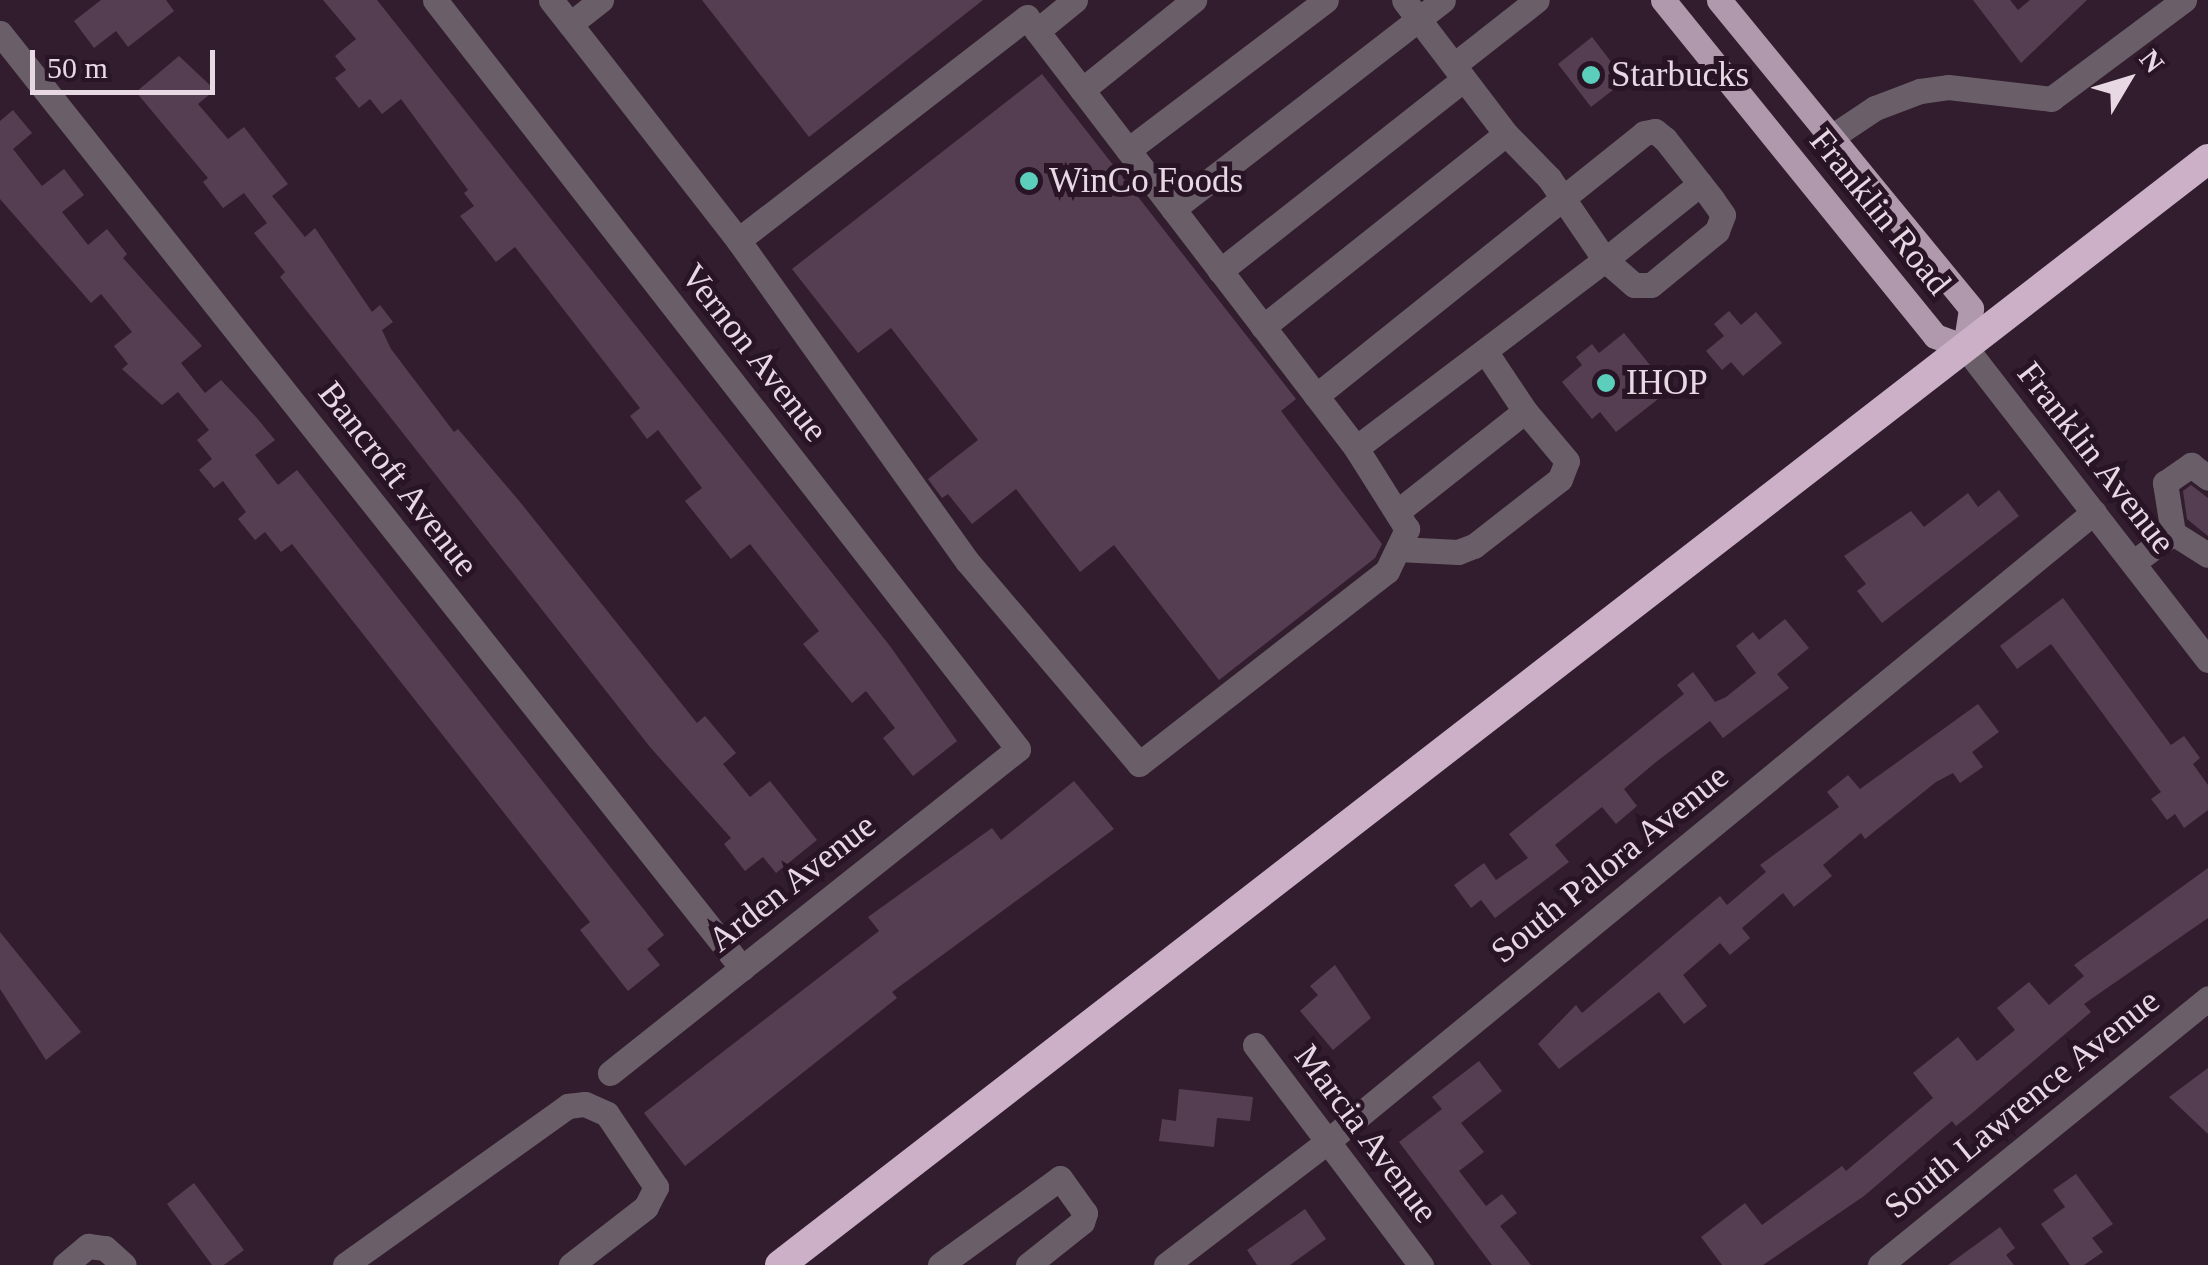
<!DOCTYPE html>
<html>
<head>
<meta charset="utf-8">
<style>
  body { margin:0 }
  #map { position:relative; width:2208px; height:1265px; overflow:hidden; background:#321d2f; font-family:Georgia,serif }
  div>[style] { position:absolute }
  .building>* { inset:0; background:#553e51 }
  .minor>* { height:25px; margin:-12.5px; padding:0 12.5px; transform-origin:12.5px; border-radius:12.5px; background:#6a5f69 }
  .major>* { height:25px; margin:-12.5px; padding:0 12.5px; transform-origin:12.5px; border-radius:12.5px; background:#b099ac }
  .highway>* { height:30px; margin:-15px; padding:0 15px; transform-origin:15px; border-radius:15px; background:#cbb0c7 }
  .dots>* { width:28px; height:28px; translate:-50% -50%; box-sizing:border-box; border:5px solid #281425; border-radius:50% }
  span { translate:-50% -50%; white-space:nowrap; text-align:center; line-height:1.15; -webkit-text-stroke:10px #281425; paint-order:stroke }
  .poi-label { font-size:35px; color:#e7d8e4 }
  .left { translate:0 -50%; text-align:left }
  .street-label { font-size:35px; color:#e7d8e4 }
  .north { position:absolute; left:2078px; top:30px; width:100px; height:100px; -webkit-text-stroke:8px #281425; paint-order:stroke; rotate:52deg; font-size:28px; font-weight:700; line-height:40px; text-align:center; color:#e7d8e4 }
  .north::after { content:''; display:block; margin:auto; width:35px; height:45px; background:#e7d8e4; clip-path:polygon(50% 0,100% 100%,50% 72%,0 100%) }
  .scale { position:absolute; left:30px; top:50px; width:185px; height:45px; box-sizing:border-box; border:5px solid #e7d8e4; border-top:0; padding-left:12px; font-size:30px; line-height:35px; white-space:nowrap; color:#e7d8e4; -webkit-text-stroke:8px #281425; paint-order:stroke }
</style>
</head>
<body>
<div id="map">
  <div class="building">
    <div style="clip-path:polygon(101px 0,166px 0,174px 11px,128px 47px,116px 31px,94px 48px,74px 21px)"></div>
    <div style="clip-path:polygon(323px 0,377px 0,890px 646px,957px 741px,913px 776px,883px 738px,895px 728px,866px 691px,852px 703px,803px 644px,819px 631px,750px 544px,731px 559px,685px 501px,702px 488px,658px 430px,647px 439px,630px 416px,640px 408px,515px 247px,496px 262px,460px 216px,474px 206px,464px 193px,468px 190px,401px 99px,382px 114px,370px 99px,359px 108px,335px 78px,346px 70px,335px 56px,356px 39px)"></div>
    <div style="clip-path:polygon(702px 0,983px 0,809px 137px)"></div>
    <div style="clip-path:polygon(1973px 0,2010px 0,2018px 10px,2030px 0,2087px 0,2021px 63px)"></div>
    <div style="clip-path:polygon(1592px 37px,1619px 72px,1611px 78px,1618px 86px,1591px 107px,1558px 64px)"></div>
    <div style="clip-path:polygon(179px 56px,215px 90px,198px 104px,228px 139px,244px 127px,288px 184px,272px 196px,305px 237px,315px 228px,372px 312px,380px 305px,393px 322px,382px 330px,391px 349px,454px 432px,458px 429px,520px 502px,697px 723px,705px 716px,736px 753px,723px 764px,750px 797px,770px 781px,817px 840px,776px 873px,763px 857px,745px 871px,724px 844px,731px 838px,650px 747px,280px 277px,285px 272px,254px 233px,267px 223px,244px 193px,223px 208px,203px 182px,208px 178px,136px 92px)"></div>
    <div style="clip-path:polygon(1042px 74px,1296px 399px,1281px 411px,1382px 544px,1375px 558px,1219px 680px,1114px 545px,1080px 572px,1016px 489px,972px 524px,948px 494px,942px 498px,928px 479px,978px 440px,891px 328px,858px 353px,792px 269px)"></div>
    <div style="clip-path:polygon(13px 110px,32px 133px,13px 149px,42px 186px,64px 169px,84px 195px,62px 212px,88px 245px,107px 229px,127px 254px,123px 258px,202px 346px,181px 363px,205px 393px,221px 380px,256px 417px,275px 440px,255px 455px,278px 485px,297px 470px,664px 935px,647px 949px,660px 965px,628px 991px,580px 930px,590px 922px,292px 544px,281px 552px,265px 532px,255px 540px,238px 519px,246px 512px,223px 481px,214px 488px,199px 470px,212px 459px,197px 440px,209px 430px,178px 392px,162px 405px,122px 369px,128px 364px,114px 346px,132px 332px,101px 294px,91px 303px,0 199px,0 121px)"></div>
    <div style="clip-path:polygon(1729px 311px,1741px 325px,1756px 312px,1782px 343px,1743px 376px,1731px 362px,1722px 370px,1706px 351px,1724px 336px,1714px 324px)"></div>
    <div style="clip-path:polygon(1624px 333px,1654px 370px,1646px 376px,1662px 396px,1616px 432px,1600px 412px,1592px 419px,1562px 382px,1582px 365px,1576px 357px,1592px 344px,1599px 353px)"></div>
    <div style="clip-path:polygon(2191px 485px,2208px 498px,2208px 536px,2187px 519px,2183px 491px)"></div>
    <div style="clip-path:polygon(1999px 490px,2019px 516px,1882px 623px,1857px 591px,1866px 584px,1844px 556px,1911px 511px,1924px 527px,1968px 493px,1978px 507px)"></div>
    <div style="clip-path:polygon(2063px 598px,2171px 745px,2184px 736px,2200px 758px,2193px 764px,2208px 785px,2208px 810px,2184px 828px,2175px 814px,2167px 820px,2151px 799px,2161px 792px,2051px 644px,2017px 669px,2000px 646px)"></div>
    <div style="clip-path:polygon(1785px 619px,1809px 648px,1777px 674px,1789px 688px,1723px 738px,1710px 721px,1656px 762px,1624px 789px,1637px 806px,1616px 824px,1602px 807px,1555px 845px,1569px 862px,1495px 918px,1481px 900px,1471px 908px,1454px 885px,1484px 863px,1496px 880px,1528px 858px,1509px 834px,1684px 694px,1677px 685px,1693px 672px,1715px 702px,1726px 697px,1756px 673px,1736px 646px,1753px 632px,1759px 640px)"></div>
    <div style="clip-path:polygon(1978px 704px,1999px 732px,1972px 752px,1983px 767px,1960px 783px,1953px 773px,1936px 782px,1865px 839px,1861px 833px,1823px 865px,1832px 876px,1794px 907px,1783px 893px,1742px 928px,1750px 938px,1730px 955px,1720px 943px,1683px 975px,1707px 1006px,1684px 1024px,1659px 992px,1559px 1069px,1538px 1044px,1576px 1005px,1582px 1013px,1720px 896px,1727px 905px,1766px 872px,1760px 865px,1839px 807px,1827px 792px,1848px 775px,1860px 789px)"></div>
    <div style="clip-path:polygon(1074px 781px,1114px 829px,892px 992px,897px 998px,685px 1166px,644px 1113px,879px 931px,868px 917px,992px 828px,1001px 840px)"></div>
    <div style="clip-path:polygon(2208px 868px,2208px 918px,2084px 1004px,2091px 1012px,1971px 1114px,1956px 1126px,1952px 1121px,1864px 1196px,1763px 1265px,1722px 1265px,1701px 1237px,1745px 1203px,1762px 1225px,1842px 1166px,1846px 1171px,1933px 1098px,1913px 1073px,1958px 1037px,1977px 1061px,2015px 1030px,1997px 1008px,2029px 982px,2049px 1005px,2084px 976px,2074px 965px)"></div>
    <div style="clip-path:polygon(0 932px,81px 1032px,46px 1060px,0 989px)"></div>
    <div style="clip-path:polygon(1335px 965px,1371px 1018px,1333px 1050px,1300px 1011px,1318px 995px,1310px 986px)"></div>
    <div style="clip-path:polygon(1479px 1061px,1502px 1091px,1461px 1123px,1484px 1152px,1459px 1171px,1486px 1206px,1502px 1194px,1517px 1213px,1500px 1226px,1531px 1265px,1492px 1265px,1399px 1142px,1442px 1109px,1432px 1097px)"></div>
    <div style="clip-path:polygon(2208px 1068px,2208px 1134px,2169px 1097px)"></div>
    <div style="clip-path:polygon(1179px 1089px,1253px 1097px,1250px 1121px,1217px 1118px,1214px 1147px,1159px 1141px,1162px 1119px,1176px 1121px)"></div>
    <div style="clip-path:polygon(2076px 1174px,2113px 1224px,2092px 1238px,2103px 1252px,2084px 1265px,2070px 1265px,2041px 1224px,2065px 1207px,2053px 1190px)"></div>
    <div style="clip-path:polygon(194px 1183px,244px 1250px,224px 1265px,212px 1265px,167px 1204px)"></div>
    <div style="clip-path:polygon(1305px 1209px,1326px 1239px,1290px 1265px,1257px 1265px,1247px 1250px)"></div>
    <div style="clip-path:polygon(2000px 1227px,2015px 1248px,2006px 1255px,2014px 1265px,1948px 1265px)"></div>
  </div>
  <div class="minor">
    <div style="left:435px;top:0;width:949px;rotate:52.1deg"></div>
    <div style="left:1018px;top:749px;width:521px;rotate:141.55deg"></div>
    <div style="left:551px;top:0;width:31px;rotate:52deg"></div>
    <div style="left:601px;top:0;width:39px;rotate:142deg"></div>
    <div style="left:570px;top:24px;width:274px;rotate:52.1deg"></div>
    <div style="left:1075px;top:0;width:49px;rotate:140.8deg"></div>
    <div style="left:1037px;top:31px;width:17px;rotate:-126deg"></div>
    <div style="left:1027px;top:17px;width:365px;rotate:142.3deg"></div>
    <div style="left:738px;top:240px;width:394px;rotate:54.5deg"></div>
    <div style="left:967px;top:561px;width:266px;rotate:49.7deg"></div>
    <div style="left:1139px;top:764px;width:314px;rotate:-37.9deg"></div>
    <div style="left:1387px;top:571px;width:47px;rotate:-64.5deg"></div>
    <div style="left:1407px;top:529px;width:96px;rotate:-122.2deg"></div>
    <div style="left:1356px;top:448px;width:312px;rotate:-37.1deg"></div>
    <div style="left:1605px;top:260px;width:99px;rotate:-124.3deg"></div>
    <div style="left:1549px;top:178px;width:62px;rotate:-134.3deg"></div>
    <div style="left:1506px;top:134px;width:168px;rotate:-127.3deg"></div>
    <div style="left:1037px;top:31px;width:525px;rotate:52.58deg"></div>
    <div style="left:0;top:33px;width:1194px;rotate:51.57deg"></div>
    <div style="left:1454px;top:65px;width:105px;rotate:-38.1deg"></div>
    <div style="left:1082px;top:90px;width:144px;rotate:-38.8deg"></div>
    <div style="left:1833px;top:136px;width:50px;rotate:-33.7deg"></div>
    <div style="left:1875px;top:108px;width:48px;rotate:-20.7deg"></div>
    <div style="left:1920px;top:91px;width:28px;rotate:-8deg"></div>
    <div style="left:1948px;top:87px;width:104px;rotate:6.6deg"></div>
    <div style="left:2051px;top:99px;width:166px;rotate:-36.7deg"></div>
    <div style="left:1128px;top:150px;width:248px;rotate:-37.1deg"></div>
    <div style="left:1173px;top:209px;width:341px;rotate:-37.7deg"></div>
    <div style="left:1220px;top:271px;width:310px;rotate:-38.2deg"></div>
    <div style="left:1263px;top:327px;width:310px;rotate:-38.5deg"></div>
    <div style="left:1965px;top:347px;width:396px;rotate:52.2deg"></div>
    <div style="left:1316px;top:396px;width:420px;rotate:-38.7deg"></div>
    <div style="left:1644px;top:133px;width:11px;rotate:-10deg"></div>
    <div style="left:1655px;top:131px;width:13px;rotate:39deg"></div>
    <div style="left:1665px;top:139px;width:76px;rotate:51.9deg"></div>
    <div style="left:1712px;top:199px;width:19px;rotate:55deg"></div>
    <div style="left:1723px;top:215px;width:17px;rotate:111deg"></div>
    <div style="left:1717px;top:231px;width:85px;rotate:140.7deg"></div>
    <div style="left:1651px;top:285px;width:17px;rotate:180deg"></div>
    <div style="left:1634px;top:285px;width:38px;rotate:-139deg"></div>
    <div style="left:1605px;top:260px;width:122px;rotate:-38.7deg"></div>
    <div style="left:1397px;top:512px;width:163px;rotate:-38.3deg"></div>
    <div style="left:1525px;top:411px;width:72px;rotate:-123.7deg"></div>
    <div style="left:2173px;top:533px;width:41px;rotate:32.2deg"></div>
    <div style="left:1398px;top:549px;width:60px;rotate:2.9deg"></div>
    <div style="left:1458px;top:552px;width:17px;rotate:-21deg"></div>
    <div style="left:1474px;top:546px;width:109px;rotate:-37.9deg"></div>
    <div style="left:1560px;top:479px;width:19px;rotate:-69deg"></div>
    <div style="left:1567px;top:461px;width:65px;rotate:-130deg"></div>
    <div style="left:2134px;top:562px;width:49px;rotate:-36.6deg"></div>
    <div style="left:2173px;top:533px;width:51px;rotate:-99.1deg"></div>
    <div style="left:2165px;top:483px;width:32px;rotate:-35deg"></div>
    <div style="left:2191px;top:465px;width:21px;rotate:37deg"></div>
    <div style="left:1255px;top:1045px;width:276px;rotate:53deg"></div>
    <div style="left:65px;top:1265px;width:30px;rotate:-40deg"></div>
    <div style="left:88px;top:1246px;width:17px;rotate:7deg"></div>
    <div style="left:105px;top:1248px;width:25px;rotate:42deg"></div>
    <div style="left:345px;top:1265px;width:274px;rotate:-35.5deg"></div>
    <div style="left:568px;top:1106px;width:17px;rotate:-7deg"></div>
    <div style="left:585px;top:1104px;width:24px;rotate:24deg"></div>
    <div style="left:607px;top:1114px;width:88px;rotate:56.1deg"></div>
    <div style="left:656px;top:1187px;width:22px;rotate:117deg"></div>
    <div style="left:646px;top:1207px;width:95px;rotate:142.3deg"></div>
    <div style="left:940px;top:1265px;width:148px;rotate:-35.9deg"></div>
    <div style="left:1060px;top:1178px;width:43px;rotate:54.5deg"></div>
    <div style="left:1085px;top:1213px;width:9px;rotate:108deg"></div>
    <div style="left:1082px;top:1222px;width:69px;rotate:141.5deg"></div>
    <div style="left:1166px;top:1265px;width:204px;rotate:-37.4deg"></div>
    <div style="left:1328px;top:1141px;width:991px;rotate:-39.39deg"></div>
    <div style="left:1880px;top:1265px;width:423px;rotate:-39.1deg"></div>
  </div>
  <div class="major">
    <div style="left:1663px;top:0;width:432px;rotate:51deg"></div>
    <div style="left:1935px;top:336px;width:32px;rotate:20deg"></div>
    <div style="left:1965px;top:347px;width:39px;rotate:-81deg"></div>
    <div style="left:1971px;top:308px;width:398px;rotate:-129.3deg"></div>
  </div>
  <div class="highway">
    <div style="left:780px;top:1265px;width:1806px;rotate:-37.76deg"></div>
  </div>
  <div class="dots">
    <div style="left:1591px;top:75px;background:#5bcebc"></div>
    <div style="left:1029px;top:181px;background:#5bcebc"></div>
    <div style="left:1606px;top:383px;background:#5bcebc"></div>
  </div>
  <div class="poi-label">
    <span class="left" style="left:1611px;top:75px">Starbucks</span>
    <span class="left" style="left:1049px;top:181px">WinCo Foods</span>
    <span class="left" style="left:1626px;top:383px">IHOP</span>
  </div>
  <div class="street-label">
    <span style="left:1880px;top:212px;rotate:51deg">Franklin Road</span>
    <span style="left:754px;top:353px;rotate:52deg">Vernon Avenue</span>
    <span style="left:2096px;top:458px;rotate:52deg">Franklin Avenue</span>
    <span style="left:398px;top:479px;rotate:52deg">Bancroft Avenue</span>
    <span style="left:1610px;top:864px;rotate:-39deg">South Palora Avenue</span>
    <span style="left:792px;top:883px;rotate:-38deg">Arden Avenue</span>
    <span style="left:2022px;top:1104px;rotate:-39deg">South Lawrence Avenue</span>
    <span style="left:1366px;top:1134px;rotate:53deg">Marcia Avenue</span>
  </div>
  <div class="north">N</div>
  <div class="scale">50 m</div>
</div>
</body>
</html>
